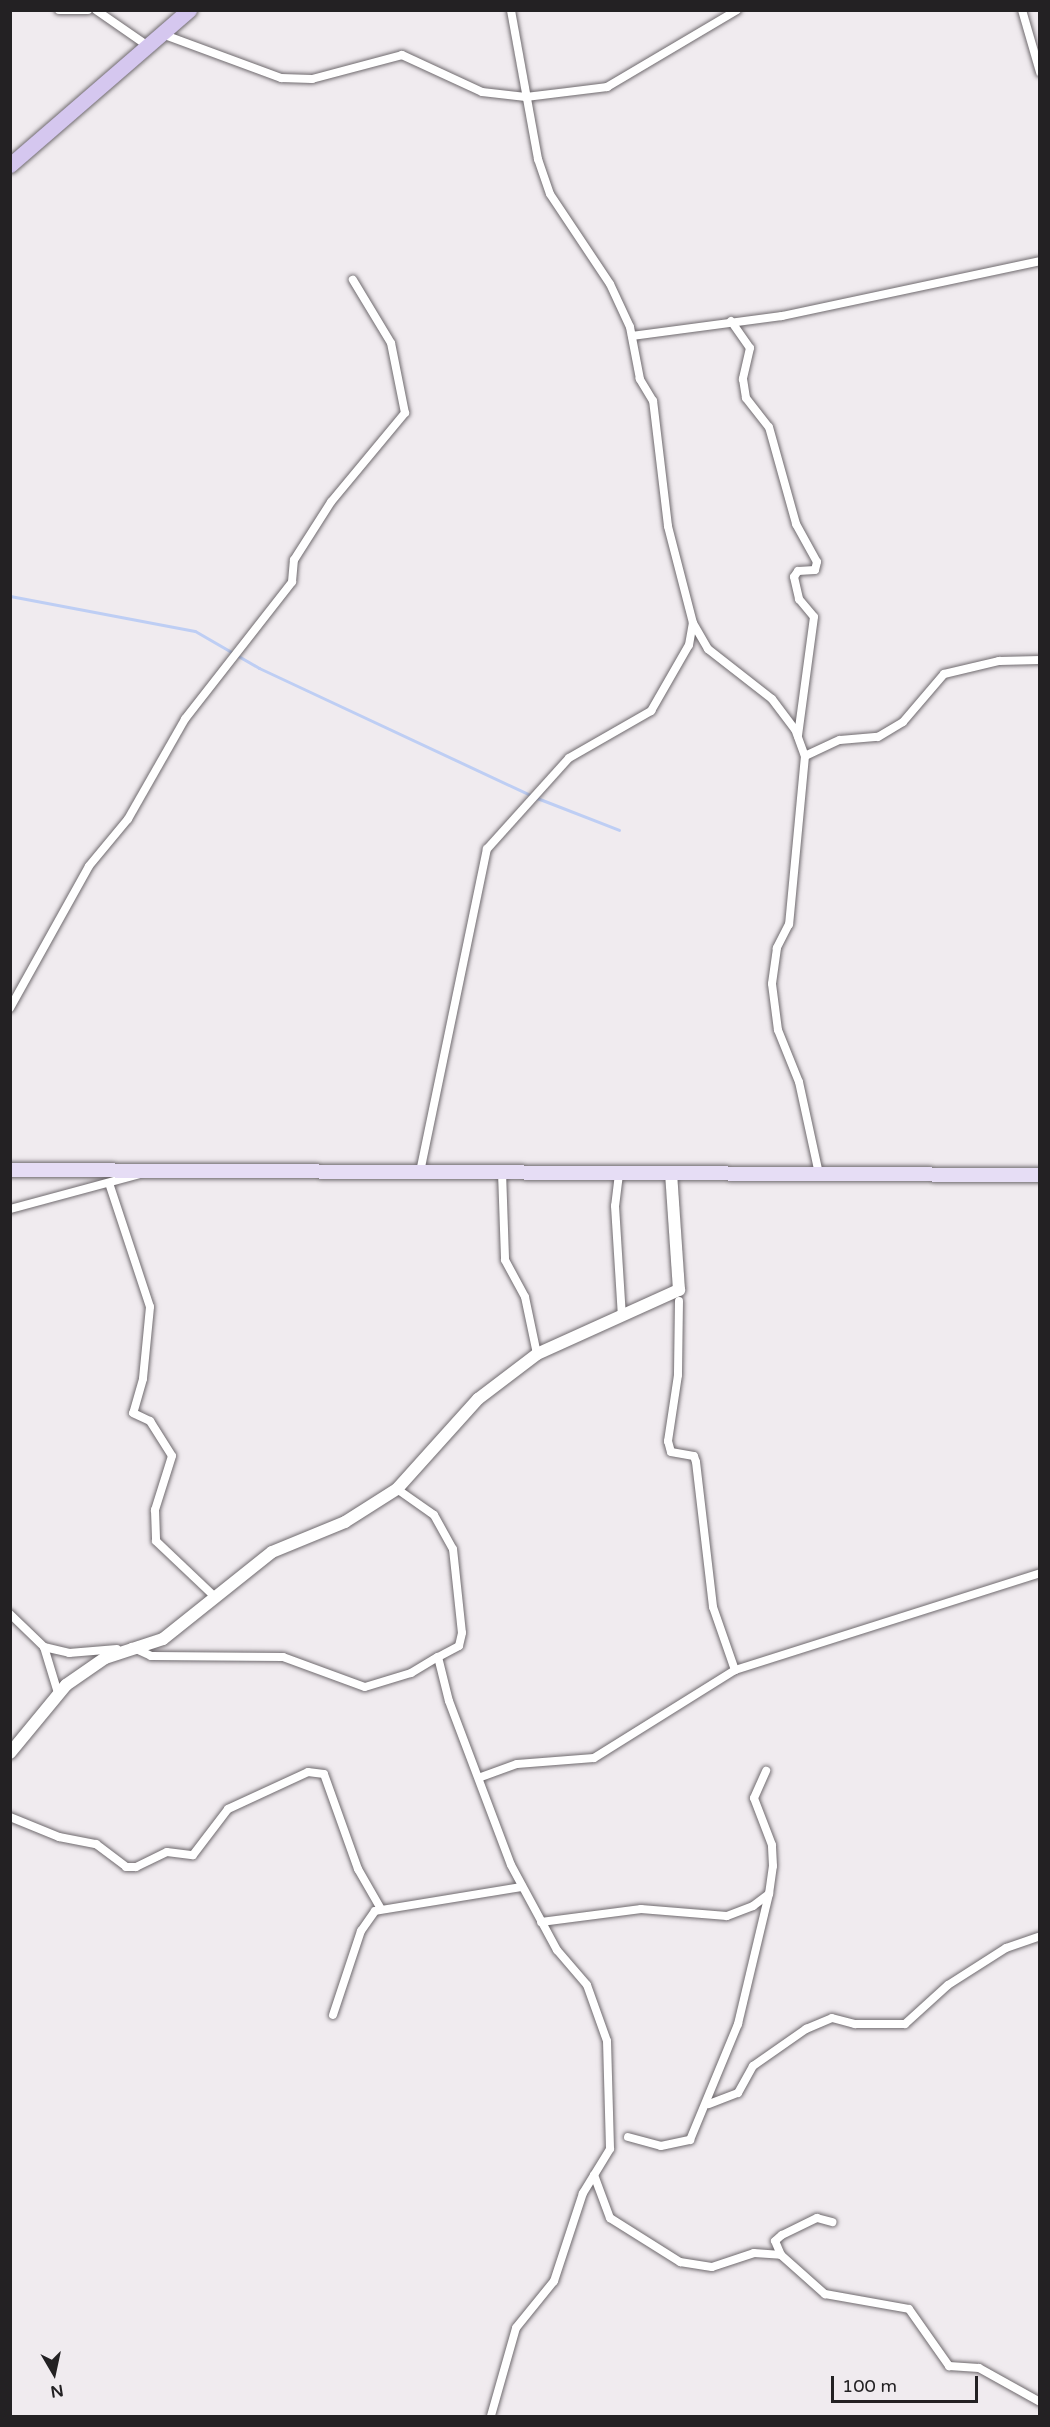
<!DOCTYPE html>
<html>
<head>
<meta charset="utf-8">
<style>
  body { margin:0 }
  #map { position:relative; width:1050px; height:2427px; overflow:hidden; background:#f0ebef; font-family:"Varela Round",sans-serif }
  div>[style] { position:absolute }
  .stream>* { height:3px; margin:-1.5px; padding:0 1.5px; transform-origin:1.5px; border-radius:1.5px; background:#becef4 }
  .roads { filter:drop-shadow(0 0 2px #6f6a6e) drop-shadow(0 0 2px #6f6a6e) }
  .street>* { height:8px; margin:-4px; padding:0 4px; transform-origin:4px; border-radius:4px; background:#fff }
  .secondary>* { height:12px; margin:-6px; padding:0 6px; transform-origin:6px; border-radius:6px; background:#fff }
  .primary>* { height:14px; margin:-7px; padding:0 7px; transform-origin:7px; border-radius:7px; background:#e6ddf5 }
  .highway>* { height:15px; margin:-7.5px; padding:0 7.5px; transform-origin:7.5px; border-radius:7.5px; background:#d5c7ef }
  span { translate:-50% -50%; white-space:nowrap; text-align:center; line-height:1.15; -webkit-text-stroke:6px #f0ebef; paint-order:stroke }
  .frame { position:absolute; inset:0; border:12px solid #232123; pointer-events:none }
  .north { position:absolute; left:24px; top:2343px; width:60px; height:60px; -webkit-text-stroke:4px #f0ebef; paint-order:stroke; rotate:171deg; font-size:16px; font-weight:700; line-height:24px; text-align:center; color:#232123 }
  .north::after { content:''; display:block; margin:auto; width:21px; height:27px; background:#232123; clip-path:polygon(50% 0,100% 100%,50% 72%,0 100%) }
  .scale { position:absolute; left:831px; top:2376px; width:147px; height:27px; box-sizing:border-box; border:3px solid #232123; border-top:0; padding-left:8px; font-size:18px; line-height:21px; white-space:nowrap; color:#232123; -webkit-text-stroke:4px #f0ebef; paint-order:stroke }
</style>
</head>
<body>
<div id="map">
  <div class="stream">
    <div style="left:10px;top:596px;width:188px;rotate:10.7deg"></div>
    <div style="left:195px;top:631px;width:74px;rotate:30deg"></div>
    <div style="left:259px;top:668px;width:307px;rotate:25.1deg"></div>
    <div style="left:537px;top:798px;width:88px;rotate:21.3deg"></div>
  </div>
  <div class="roads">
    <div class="street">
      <div style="left:59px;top:10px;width:29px"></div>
      <div style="left:96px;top:10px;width:63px;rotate:34.7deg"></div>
      <div style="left:1022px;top:10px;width:65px;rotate:73.8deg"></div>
      <div style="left:162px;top:34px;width:127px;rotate:20.3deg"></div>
      <div style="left:281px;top:78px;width:31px;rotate:2deg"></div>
      <div style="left:312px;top:79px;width:93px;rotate:-14.9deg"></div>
      <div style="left:402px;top:55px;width:88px;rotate:24.8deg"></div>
      <div style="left:482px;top:92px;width:44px;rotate:6.5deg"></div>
      <div style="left:526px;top:97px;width:82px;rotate:-7deg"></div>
      <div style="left:607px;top:87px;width:151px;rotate:-30.6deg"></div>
      <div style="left:731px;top:321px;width:33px;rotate:55deg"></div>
      <div style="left:750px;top:348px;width:32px;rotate:103deg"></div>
      <div style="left:743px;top:379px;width:19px;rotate:81deg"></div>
      <div style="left:746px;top:398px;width:37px;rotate:52deg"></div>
      <div style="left:769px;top:427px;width:101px;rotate:74.4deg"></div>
      <div style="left:796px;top:524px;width:43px;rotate:61.1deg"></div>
      <div style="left:817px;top:562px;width:8px;rotate:104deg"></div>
      <div style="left:815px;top:570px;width:17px;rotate:177deg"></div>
      <div style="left:798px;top:571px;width:7px;rotate:124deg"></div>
      <div style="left:794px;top:577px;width:23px;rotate:77deg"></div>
      <div style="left:799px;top:599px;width:23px;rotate:50deg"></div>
      <div style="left:814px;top:617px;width:120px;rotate:97.7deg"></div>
      <div style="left:632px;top:336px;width:151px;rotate:-7.6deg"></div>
      <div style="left:782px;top:316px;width:264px;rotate:-12deg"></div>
      <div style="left:693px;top:623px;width:30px;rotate:60deg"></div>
      <div style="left:708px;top:649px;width:81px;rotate:38deg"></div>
      <div style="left:772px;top:699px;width:38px;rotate:53deg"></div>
      <div style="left:795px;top:729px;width:29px;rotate:70deg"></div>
      <div style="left:805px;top:756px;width:169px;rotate:95.4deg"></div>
      <div style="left:789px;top:924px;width:27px;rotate:117deg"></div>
      <div style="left:777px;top:948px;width:36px;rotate:98deg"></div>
      <div style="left:772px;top:984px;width:46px;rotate:82.6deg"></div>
      <div style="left:778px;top:1030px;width:56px;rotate:68deg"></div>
      <div style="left:799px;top:1082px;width:94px;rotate:77.7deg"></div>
      <div style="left:805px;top:756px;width:38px;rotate:-25deg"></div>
      <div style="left:840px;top:740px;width:38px;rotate:-5deg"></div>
      <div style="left:878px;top:737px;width:29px;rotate:-31deg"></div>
      <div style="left:903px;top:722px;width:63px;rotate:-49.5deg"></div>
      <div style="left:944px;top:674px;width:57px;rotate:-13.3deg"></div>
      <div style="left:999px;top:661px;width:41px;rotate:-1.4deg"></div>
      <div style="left:10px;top:1008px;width:162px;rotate:-60.9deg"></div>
      <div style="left:89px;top:866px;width:61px;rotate:-50.3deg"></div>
      <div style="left:128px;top:819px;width:115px;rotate:-60.3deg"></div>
      <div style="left:185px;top:719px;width:174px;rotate:-52deg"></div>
      <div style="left:292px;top:582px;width:22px;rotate:-85deg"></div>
      <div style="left:294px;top:560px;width:69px;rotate:-57.5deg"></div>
      <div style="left:331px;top:502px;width:116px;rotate:-50.3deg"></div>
      <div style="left:405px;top:413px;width:71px;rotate:-101.3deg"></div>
      <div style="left:391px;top:343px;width:74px;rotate:-121.1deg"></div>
      <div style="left:420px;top:1172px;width:330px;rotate:-78.3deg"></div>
      <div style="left:487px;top:849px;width:122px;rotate:-48deg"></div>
      <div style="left:569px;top:758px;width:95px;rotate:-29.8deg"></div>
      <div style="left:651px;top:711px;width:76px;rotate:-60.1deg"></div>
      <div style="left:689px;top:645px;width:22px;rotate:-80deg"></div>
      <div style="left:693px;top:623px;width:100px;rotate:-104.5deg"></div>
      <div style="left:668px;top:526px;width:126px;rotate:-96.8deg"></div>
      <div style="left:653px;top:401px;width:26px;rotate:-121deg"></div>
      <div style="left:640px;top:379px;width:53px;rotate:-100.9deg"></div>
      <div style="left:630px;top:327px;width:47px;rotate:-114.9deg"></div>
      <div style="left:610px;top:284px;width:108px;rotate:-123.7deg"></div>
      <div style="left:550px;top:194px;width:37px;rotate:-109deg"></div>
      <div style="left:538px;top:159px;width:151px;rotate:-100.3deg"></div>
      <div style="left:502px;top:1172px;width:88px;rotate:88deg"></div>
      <div style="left:505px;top:1260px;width:42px;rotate:61.6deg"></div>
      <div style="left:525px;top:1297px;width:58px;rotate:78.1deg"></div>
      <div style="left:619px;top:1174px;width:32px;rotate:97deg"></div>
      <div style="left:615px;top:1206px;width:111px;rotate:86.4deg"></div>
      <div style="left:110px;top:1186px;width:127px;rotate:71.7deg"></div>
      <div style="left:150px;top:1307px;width:72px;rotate:95.6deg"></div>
      <div style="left:143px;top:1379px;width:35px;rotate:106deg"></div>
      <div style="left:133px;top:1413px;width:19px;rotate:25deg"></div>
      <div style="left:150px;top:1421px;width:41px;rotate:57.8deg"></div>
      <div style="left:172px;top:1456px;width:57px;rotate:107.5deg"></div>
      <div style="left:155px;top:1510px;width:31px;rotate:88deg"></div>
      <div style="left:156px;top:1541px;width:83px;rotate:43.5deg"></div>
      <div style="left:10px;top:1209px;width:135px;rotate:-15.1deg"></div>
      <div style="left:679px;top:1301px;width:74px;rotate:90.8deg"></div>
      <div style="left:678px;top:1375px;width:67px;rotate:98.6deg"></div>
      <div style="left:668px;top:1441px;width:11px;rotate:75deg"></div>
      <div style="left:671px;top:1452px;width:23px;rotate:10deg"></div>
      <div style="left:694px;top:1456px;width:6px;rotate:72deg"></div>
      <div style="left:696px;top:1462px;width:146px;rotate:83.3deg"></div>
      <div style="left:713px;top:1607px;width:67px;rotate:70.8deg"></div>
      <div style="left:397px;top:1489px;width:45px;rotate:35.1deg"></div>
      <div style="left:434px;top:1515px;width:39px;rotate:61deg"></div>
      <div style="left:453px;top:1549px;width:84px;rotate:83.9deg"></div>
      <div style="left:462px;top:1633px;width:13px;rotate:103deg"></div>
      <div style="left:459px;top:1646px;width:24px;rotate:152deg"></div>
      <div style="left:438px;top:1657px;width:45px;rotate:76deg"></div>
      <div style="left:449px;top:1701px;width:175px;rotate:69.3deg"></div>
      <div style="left:511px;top:1865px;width:97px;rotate:61.6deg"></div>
      <div style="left:557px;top:1950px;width:46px;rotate:49.4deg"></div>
      <div style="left:587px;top:1985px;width:59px;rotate:70.3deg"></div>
      <div style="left:607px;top:2041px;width:108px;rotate:88.4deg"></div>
      <div style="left:610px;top:2149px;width:52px;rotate:121.5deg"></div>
      <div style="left:583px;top:2193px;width:93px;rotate:108.2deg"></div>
      <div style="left:554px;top:2281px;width:60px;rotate:129deg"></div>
      <div style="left:516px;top:2328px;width:91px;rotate:105.9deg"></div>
      <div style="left:10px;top:1614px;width:47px;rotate:44.1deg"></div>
      <div style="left:44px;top:1647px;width:26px;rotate:13deg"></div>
      <div style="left:69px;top:1653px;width:48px;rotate:-4.8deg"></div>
      <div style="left:44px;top:1647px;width:48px;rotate:73.1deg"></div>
      <div style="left:132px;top:1647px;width:21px;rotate:25deg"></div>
      <div style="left:151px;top:1656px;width:132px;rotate:0.4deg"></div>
      <div style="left:283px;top:1657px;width:87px;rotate:20.1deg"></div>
      <div style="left:365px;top:1687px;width:48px;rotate:-16.9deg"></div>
      <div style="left:411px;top:1673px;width:31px;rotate:-31deg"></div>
      <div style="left:481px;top:1777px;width:38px;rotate:-20deg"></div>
      <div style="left:517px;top:1764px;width:77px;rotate:-4.5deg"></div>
      <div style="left:594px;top:1758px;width:166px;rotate:-32deg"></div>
      <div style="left:735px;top:1670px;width:320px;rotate:-17.6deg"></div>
      <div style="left:10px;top:1817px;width:53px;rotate:22.2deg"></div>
      <div style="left:59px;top:1837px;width:38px;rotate:11deg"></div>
      <div style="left:96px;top:1844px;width:38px;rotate:37deg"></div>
      <div style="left:126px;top:1867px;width:10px"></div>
      <div style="left:136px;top:1867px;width:34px;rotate:-26deg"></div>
      <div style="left:167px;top:1852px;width:26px;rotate:7deg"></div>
      <div style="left:193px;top:1855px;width:58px;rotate:-52.7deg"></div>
      <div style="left:228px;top:1809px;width:88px;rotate:-24.8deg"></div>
      <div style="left:308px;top:1772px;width:16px;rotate:7deg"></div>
      <div style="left:324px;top:1774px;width:101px;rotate:70.3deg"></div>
      <div style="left:358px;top:1869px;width:46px;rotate:60.1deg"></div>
      <div style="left:541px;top:1922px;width:101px;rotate:-7.4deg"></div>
      <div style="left:641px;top:1909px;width:86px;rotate:4.7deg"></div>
      <div style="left:727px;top:1916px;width:28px;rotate:-21deg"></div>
      <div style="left:753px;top:1906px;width:20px;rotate:-37deg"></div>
      <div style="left:769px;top:1894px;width:28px;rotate:-82deg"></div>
      <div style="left:773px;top:1866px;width:21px;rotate:-93deg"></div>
      <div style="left:772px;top:1845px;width:50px;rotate:-111deg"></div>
      <div style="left:754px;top:1798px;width:30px;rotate:-66deg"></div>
      <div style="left:333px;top:2015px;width:89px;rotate:-71.6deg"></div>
      <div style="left:361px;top:1931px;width:24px;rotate:-55deg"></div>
      <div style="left:375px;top:1911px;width:149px;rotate:-9.3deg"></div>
      <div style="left:709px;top:2104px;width:31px;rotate:-21deg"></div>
      <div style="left:738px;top:2093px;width:31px;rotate:-61deg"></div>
      <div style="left:753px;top:2066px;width:65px;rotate:-34.9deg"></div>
      <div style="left:806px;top:2029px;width:28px;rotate:-23deg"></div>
      <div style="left:832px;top:2018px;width:24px;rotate:15deg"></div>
      <div style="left:855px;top:2024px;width:50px"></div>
      <div style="left:905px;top:2024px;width:58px;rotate:-42.2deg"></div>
      <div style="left:948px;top:1985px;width:69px;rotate:-32.5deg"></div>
      <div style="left:1006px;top:1948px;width:36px;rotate:-19deg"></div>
      <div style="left:628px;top:2137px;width:34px;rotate:15deg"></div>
      <div style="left:661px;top:2146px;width:30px;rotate:-12deg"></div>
      <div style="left:690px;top:2140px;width:126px;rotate:-67.5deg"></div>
      <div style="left:738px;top:2024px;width:134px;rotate:-76.6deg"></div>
      <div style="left:594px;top:2175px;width:46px;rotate:69.6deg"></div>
      <div style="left:610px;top:2218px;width:83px;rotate:32.2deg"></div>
      <div style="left:680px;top:2262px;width:32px;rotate:9deg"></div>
      <div style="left:712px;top:2267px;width:44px;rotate:-18.4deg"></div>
      <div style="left:754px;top:2253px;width:27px;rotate:4deg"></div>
      <div style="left:781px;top:2255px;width:15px;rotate:-113deg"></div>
      <div style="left:775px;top:2241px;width:9px;rotate:-41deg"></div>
      <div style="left:782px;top:2235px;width:39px;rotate:-26deg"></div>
      <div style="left:817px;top:2218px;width:16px;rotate:15deg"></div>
      <div style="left:781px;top:2255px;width:59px;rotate:41.6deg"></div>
      <div style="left:825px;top:2294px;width:85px;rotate:10.1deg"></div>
      <div style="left:909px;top:2309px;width:70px;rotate:54.9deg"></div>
      <div style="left:949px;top:2366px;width:30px;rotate:4deg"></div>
      <div style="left:979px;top:2368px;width:70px;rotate:29.1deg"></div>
    </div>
    <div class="secondary">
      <div style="left:10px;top:1753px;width:88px;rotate:-50.5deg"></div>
      <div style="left:66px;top:1685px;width:47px;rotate:-34.7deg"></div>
      <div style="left:105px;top:1658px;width:61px;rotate:-18.1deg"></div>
      <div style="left:163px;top:1639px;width:139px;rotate:-38.6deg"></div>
      <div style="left:272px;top:1552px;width:79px;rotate:-22.3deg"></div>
      <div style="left:345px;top:1522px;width:62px;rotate:-32.4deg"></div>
      <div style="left:397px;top:1489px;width:121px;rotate:-48deg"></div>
      <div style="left:478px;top:1399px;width:74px;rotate:-37.3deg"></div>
      <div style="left:537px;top:1354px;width:156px;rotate:-24.3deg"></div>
      <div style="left:679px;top:1290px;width:118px;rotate:-93.9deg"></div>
    </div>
    <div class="primary">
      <div style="left:10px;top:1170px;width:1030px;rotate:0.28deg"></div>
    </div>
    <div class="highway">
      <div style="left:10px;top:165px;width:237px;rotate:-40.9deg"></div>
    </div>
  </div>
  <div class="frame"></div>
  <div class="north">N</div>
  <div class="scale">100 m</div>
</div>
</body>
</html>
